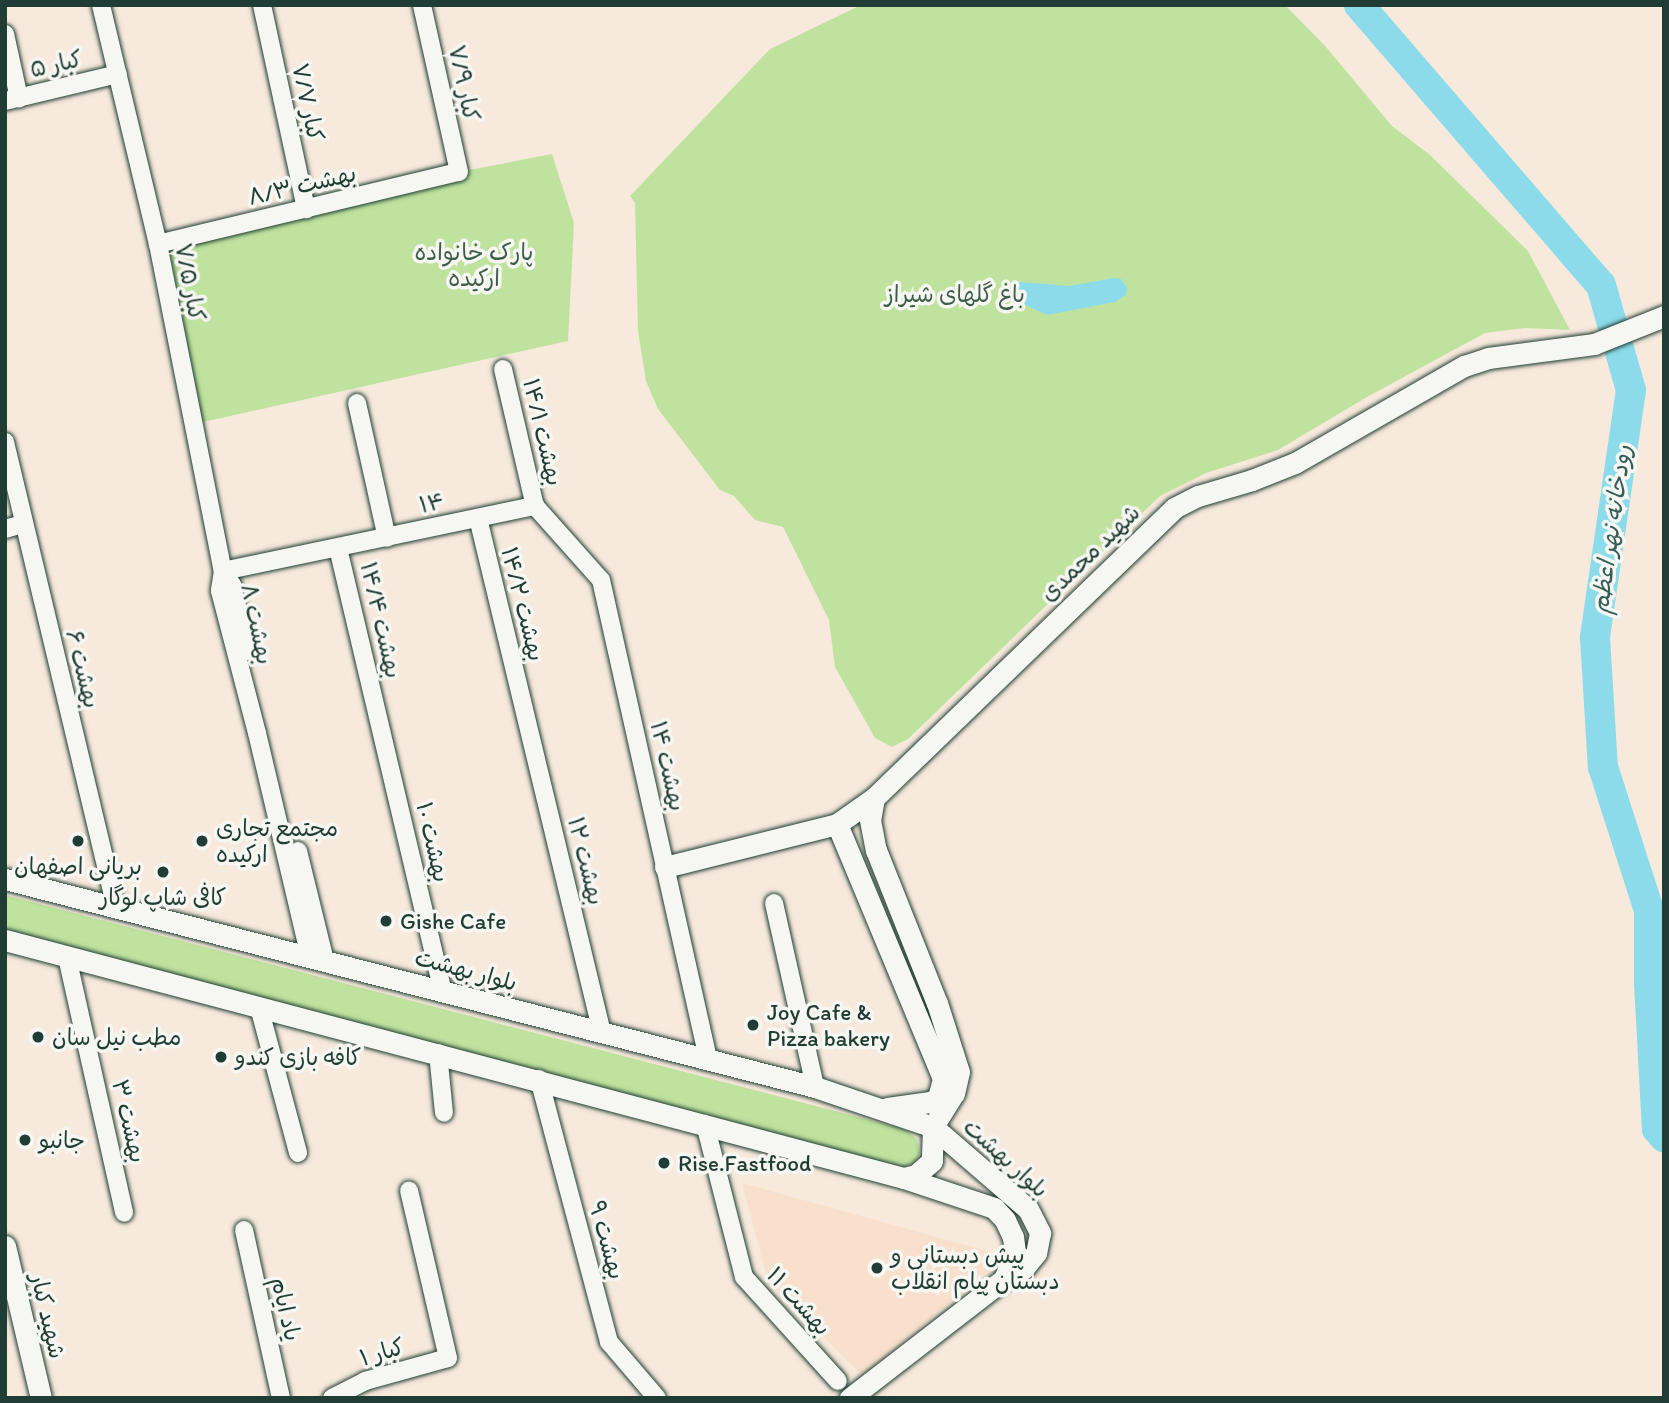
<!DOCTYPE html>
<html>
<head>
<meta charset="utf-8">
<style>
  body { margin:0 }
  #map { position:relative; width:1669px; height:1403px; overflow:hidden; background:#f7e9dc; font-family:Itim,"Playpen Sans Arabic",sans-serif }
  div>[style] { position:absolute }
  .built>* { inset:0; background:#f8e0cc }
  .green>* { inset:0; background:#bfe39e }
  .water>* { inset:0; background:#8cdbea }
  .river>* { height:30px; margin:-15px; padding:0 15px; transform-origin:15px; border-radius:15px; background:#8cdbea }
  .roads { filter:drop-shadow(0 0 2px #1f3d34) drop-shadow(0 0 2px #1f3d34) }
  .minor>* { height:18px; margin:-9px; padding:0 9px; transform-origin:9px; border-radius:9px; background:#f6f6f2 }
  .tertiary>* { height:21px; margin:-10.5px; padding:0 10.5px; transform-origin:10.5px; border-radius:10.5px; background:#f6f6f2 }
  .dots>* { width:19px; height:19px; translate:-50% -50%; box-sizing:border-box; border:4px solid #f6f6f2; border-radius:50% }
  span { translate:-50% -50%; white-space:nowrap; text-align:center; line-height:1.15; -webkit-text-stroke:7px #f6f6f2; paint-order:stroke }
  .street-label { font-size:23px; color:#1f3d34 }
  .park-label { font-size:23px; color:#3f5e49 }
  .poi-label { font-size:23px; color:#1f3d34 }
  .left { translate:0 -50%; text-align:left }
  .water-label { font-size:24px; color:#355d58; font-style:italic }
  .frame { position:absolute; inset:0; border:7px solid #1f3d34; pointer-events:none }
</style>
</head>
<body>
<div id="map">
  <div class="built">
    <div style="clip-path:polygon(742px 1183px,1005px 1256px,863px 1376px,768px 1281px)"></div>
  </div>
  <div class="green">
    <div style="clip-path:polygon(861px 5px,1285px 5px,1326px 47px,1392px 126px,1430px 155px,1528px 251px,1570px 330px,1525px 328px,1485px 333px,1367px 397px,1278px 450px,1206px 473px,1160px 496px,908px 739px,892px 747px,875px 738px,835px 667px,829px 620px,783px 527px,755px 520px,734px 496px,720px 490px,658px 409px,646px 381px,638px 331px,635px 203px,630px 196px,770px 49px)"></div>
    <div style="clip-path:polygon(552px 154px,574px 223px,568px 341px,194px 424px,158px 244px,459px 172px)"></div>
    <div style="clip-path:polygon(5px 895px,904px 1129px,917px 1139px,920px 1153px,917px 1160px,902px 1168px,5px 932px)"></div>
  </div>
  <div class="water">
    <div style="clip-path:polygon(1114px 278px,1121px 279px,1127px 288px,1126px 295px,1115px 302px,1047px 315px,1023px 304px,1011px 288px,1011px 281px,1070px 286px)"></div>
  </div>
  <div class="river">
    <div style="left:1359px;top:5px;width:370px;rotate:49.2deg"></div>
    <div style="left:1601px;top:285px;width:109px;rotate:74.1deg"></div>
    <div style="left:1631px;top:390px;width:251px;rotate:98.3deg"></div>
    <div style="left:1595px;top:638px;width:129px;rotate:86.5deg"></div>
    <div style="left:1603px;top:767px;width:150px;rotate:72.2deg"></div>
    <div style="left:1649px;top:910px;width:73px;rotate:90deg"></div>
    <div style="left:1649px;top:983px;width:146px;rotate:86.9deg"></div>
    <div style="left:1657px;top:1129px;width:11px;rotate:49deg"></div>
  </div>
  <div class="roads">
    <div class="minor">
      <div style="left:101px;top:5px;width:246px;rotate:76.6deg"></div>
      <div style="left:158px;top:244px;width:333px;rotate:78.8deg"></div>
      <div style="left:223px;top:571px;width:20px;rotate:99deg"></div>
      <div style="left:220px;top:591px;width:147px;rotate:75.4deg"></div>
      <div style="left:257px;top:733px;width:231px;rotate:76.7deg"></div>
      <div style="left:262px;top:5px;width:209px;rotate:77.8deg"></div>
      <div style="left:5px;top:34px;width:66px;rotate:77.7deg"></div>
      <div style="left:5px;top:101px;width:116px;rotate:-13.4deg"></div>
      <div style="left:158px;top:244px;width:309px;rotate:-13.5deg"></div>
      <div style="left:459px;top:172px;width:171px;rotate:-102.5deg"></div>
      <div style="left:503px;top:369px;width:141px;rotate:76.9deg"></div>
      <div style="left:535px;top:506px;width:99px;rotate:48.3deg"></div>
      <div style="left:601px;top:580px;width:492px;rotate:77.4deg"></div>
      <div style="left:357px;top:403px;width:138px;rotate:77.5deg"></div>
      <div style="left:5px;top:442px;width:479px;rotate:76.6deg"></div>
      <div style="left:478px;top:518px;width:530px;rotate:76.46deg"></div>
      <div style="left:5px;top:529px;width:18px;rotate:-16deg"></div>
      <div style="left:338px;top:548px;width:456px;rotate:76.7deg"></div>
      <div style="left:223px;top:571px;width:17px;rotate:57deg"></div>
      <div style="left:232px;top:585px;width:68px;rotate:76.4deg"></div>
      <div style="left:223px;top:571px;width:319px;rotate:-11.8deg"></div>
      <div style="left:298px;top:851px;width:113px;rotate:76.2deg"></div>
      <div style="left:774px;top:903px;width:189px;rotate:77.4deg"></div>
      <div style="left:67px;top:957px;width:262px;rotate:77.4deg"></div>
      <div style="left:259px;top:1007px;width:151px;rotate:75deg"></div>
      <div style="left:438px;top:1053px;width:60px;rotate:84.3deg"></div>
      <div style="left:539px;top:1079px;width:272px;rotate:75.1deg"></div>
      <div style="left:609px;top:1342px;width:74px;rotate:49.4deg"></div>
      <div style="left:705px;top:1124px;width:158px;rotate:75.7deg"></div>
      <div style="left:744px;top:1277px;width:140px;rotate:47.9deg"></div>
      <div style="left:244px;top:1230px;width:172px;rotate:77.6deg"></div>
      <div style="left:332px;top:1398px;width:37px;rotate:-27deg"></div>
      <div style="left:365px;top:1381px;width:86px;rotate:-15.5deg"></div>
      <div style="left:448px;top:1358px;width:172px;rotate:-103.1deg"></div>
    </div>
    <div class="tertiary">
      <div style="left:874px;top:798px;width:22px;rotate:100deg"></div>
      <div style="left:870px;top:820px;width:31px;rotate:79deg"></div>
      <div style="left:876px;top:850px;width:165px;rotate:68.3deg"></div>
      <div style="left:937px;top:1003px;width:72px;rotate:72.3deg"></div>
      <div style="left:959px;top:1072px;width:22px;rotate:103deg"></div>
      <div style="left:954px;top:1093px;width:40px;rotate:122deg"></div>
      <div style="left:933px;top:1127px;width:34px;rotate:92deg"></div>
      <div style="left:932px;top:1161px;width:21px;rotate:139deg"></div>
      <div style="left:916px;top:1175px;width:12px;rotate:166deg"></div>
      <div style="left:837px;top:824px;width:276px;rotate:67.4deg"></div>
      <div style="left:943px;top:1079px;width:20px;rotate:105deg"></div>
      <div style="left:938px;top:1098px;width:9px;rotate:153deg"></div>
      <div style="left:930px;top:1102px;width:43px;rotate:172.1deg"></div>
      <div style="left:665px;top:867px;width:177px;rotate:-14deg"></div>
      <div style="left:837px;top:824px;width:45px;rotate:-35.1deg"></div>
      <div style="left:874px;top:798px;width:417px;rotate:-44deg"></div>
      <div style="left:1174px;top:508px;width:27px;rotate:-27deg"></div>
      <div style="left:1198px;top:496px;width:56px;rotate:-16.5deg"></div>
      <div style="left:1252px;top:480px;width:46px;rotate:-21.6deg"></div>
      <div style="left:1295px;top:463px;width:195px;rotate:-29.9deg"></div>
      <div style="left:1464px;top:366px;width:25px;rotate:-18deg"></div>
      <div style="left:1488px;top:358px;width:107px;rotate:-7.5deg"></div>
      <div style="left:1594px;top:344px;width:75px;rotate:-21.8deg"></div>
      <div style="left:5px;top:879px;width:836px;rotate:14.4deg"></div>
      <div style="left:815px;top:1087px;width:125px;rotate:18.7deg"></div>
      <div style="left:933px;top:1127px;width:125px;rotate:40.8deg"></div>
      <div style="left:1028px;top:1209px;width:27px;rotate:63deg"></div>
      <div style="left:1040px;top:1233px;width:20px;rotate:101deg"></div>
      <div style="left:1036px;top:1253px;width:19px;rotate:129deg"></div>
      <div style="left:1024px;top:1268px;width:23px;rotate:151deg"></div>
      <div style="left:1004px;top:1279px;width:195px;rotate:142.3deg"></div>
      <div style="left:5px;top:940px;width:930px;rotate:14.83deg"></div>
      <div style="left:904px;top:1178px;width:95px;rotate:18.4deg"></div>
      <div style="left:994px;top:1208px;width:16px;rotate:47deg"></div>
      <div style="left:1005px;top:1220px;width:19px;rotate:65deg"></div>
      <div style="left:1013px;top:1237px;width:15px;rotate:82deg"></div>
      <div style="left:1015px;top:1252px;width:29px;rotate:112deg"></div>
      <div style="left:5px;top:1246px;width:156px;rotate:76.7deg"></div>
    </div>
  </div>
  <div class="dots">
    <div style="left:78px;top:841px;background:#1f3d34"></div>
    <div style="left:202px;top:841px;background:#1f3d34"></div>
    <div style="left:163px;top:872px;background:#1f3d34"></div>
    <div style="left:386px;top:921px;background:#1f3d34"></div>
    <div style="left:753px;top:1025px;background:#1f3d34"></div>
    <div style="left:38px;top:1037px;background:#1f3d34"></div>
    <div style="left:221px;top:1057px;background:#1f3d34"></div>
    <div style="left:25px;top:1140px;background:#1f3d34"></div>
    <div style="left:664px;top:1163px;background:#1f3d34"></div>
    <div style="left:877px;top:1268px;background:#1f3d34"></div>
  </div>
  <div class="street-label">
    <span style="left:56px;top:64px;rotate:-13deg">۵ کبار</span>
    <span style="left:464px;top:83px;rotate:78deg">۷/۹ کبار</span>
    <span style="left:308px;top:102px;rotate:78deg">۷/۷ کبار</span>
    <span style="left:302px;top:185px;rotate:-13deg">بهشت ۸/۳</span>
    <span style="left:190px;top:282px;rotate:79deg">۷/۵ کبار</span>
    <span style="left:543px;top:432px;rotate:77deg">۱۴/۱ بهشت</span>
    <span style="left:432px;top:503px;rotate:-12deg">۱۴</span>
    <span style="left:1090px;top:553px;rotate:-44deg">شهید محمدی</span>
    <span style="left:523px;top:604px;rotate:76deg">۱۴/۲ بهشت</span>
    <span style="left:381px;top:620px;rotate:77deg">۱۴/۴ بهشت</span>
    <span style="left:257px;top:624px;rotate:78deg">۸ بهشت</span>
    <span style="left:83px;top:669px;rotate:76deg">۶ بهشت</span>
    <span style="left:668px;top:766px;rotate:77deg">۱۴ بهشت</span>
    <span style="left:433px;top:842px;rotate:77deg">۱۰ بهشت</span>
    <span style="left:586px;top:861px;rotate:76deg">۱۲ بهشت</span>
    <span style="left:466px;top:970px;rotate:15deg">بلوار بهشت</span>
    <span style="left:129px;top:1121px;rotate:77deg">۳ بهشت</span>
    <span style="left:1006px;top:1158px;rotate:42deg">بلوار بهشت</span>
    <span style="left:607px;top:1240px;rotate:75deg">۹ بهشت</span>
    <span style="left:799px;top:1301px;rotate:48deg">۱۱ بهشت</span>
    <span style="left:286px;top:1309px;rotate:77deg">یاد ایام</span>
    <span style="left:48px;top:1316px;rotate:77deg">شهید کبار</span>
    <span style="left:382px;top:1352px;rotate:-17deg">۱ کبار</span>
  </div>
  <div class="park-label">
    <span style="left:474px;top:265px">پارک خانواده<br>ارکیده</span>
    <span style="left:955px;top:294px">باغ گلهای شیراز</span>
  </div>
  <div class="poi-label">
    <span class="left" style="left:216px;top:841px">مجتمع تجاری<br>ارکیده</span>
    <span style="left:78px;top:866px">بریانی اصفهان</span>
    <span style="left:163px;top:897px">کافی شاپ لوگار</span>
    <span class="left" style="left:400px;top:921px">Gishe Cafe</span>
    <span class="left" style="left:767px;top:1025px">Joy Cafe &amp;<br>Pizza bakery</span>
    <span class="left" style="left:52px;top:1037px">مطب نیل سان</span>
    <span class="left" style="left:235px;top:1057px">کافه بازی کندو</span>
    <span class="left" style="left:39px;top:1140px">جانبو</span>
    <span class="left" style="left:678px;top:1163px">Rise.Fastfood</span>
    <span class="left" style="left:891px;top:1268px">پیش دبستانی و<br>دبستان پیام انقلاب</span>
  </div>
  <div class="water-label">
    <span style="left:1611px;top:529px;rotate:-82deg">رودخانه نهر اعظم</span>
  </div>
  <div class="frame"></div>
</div>
</body>
</html>
